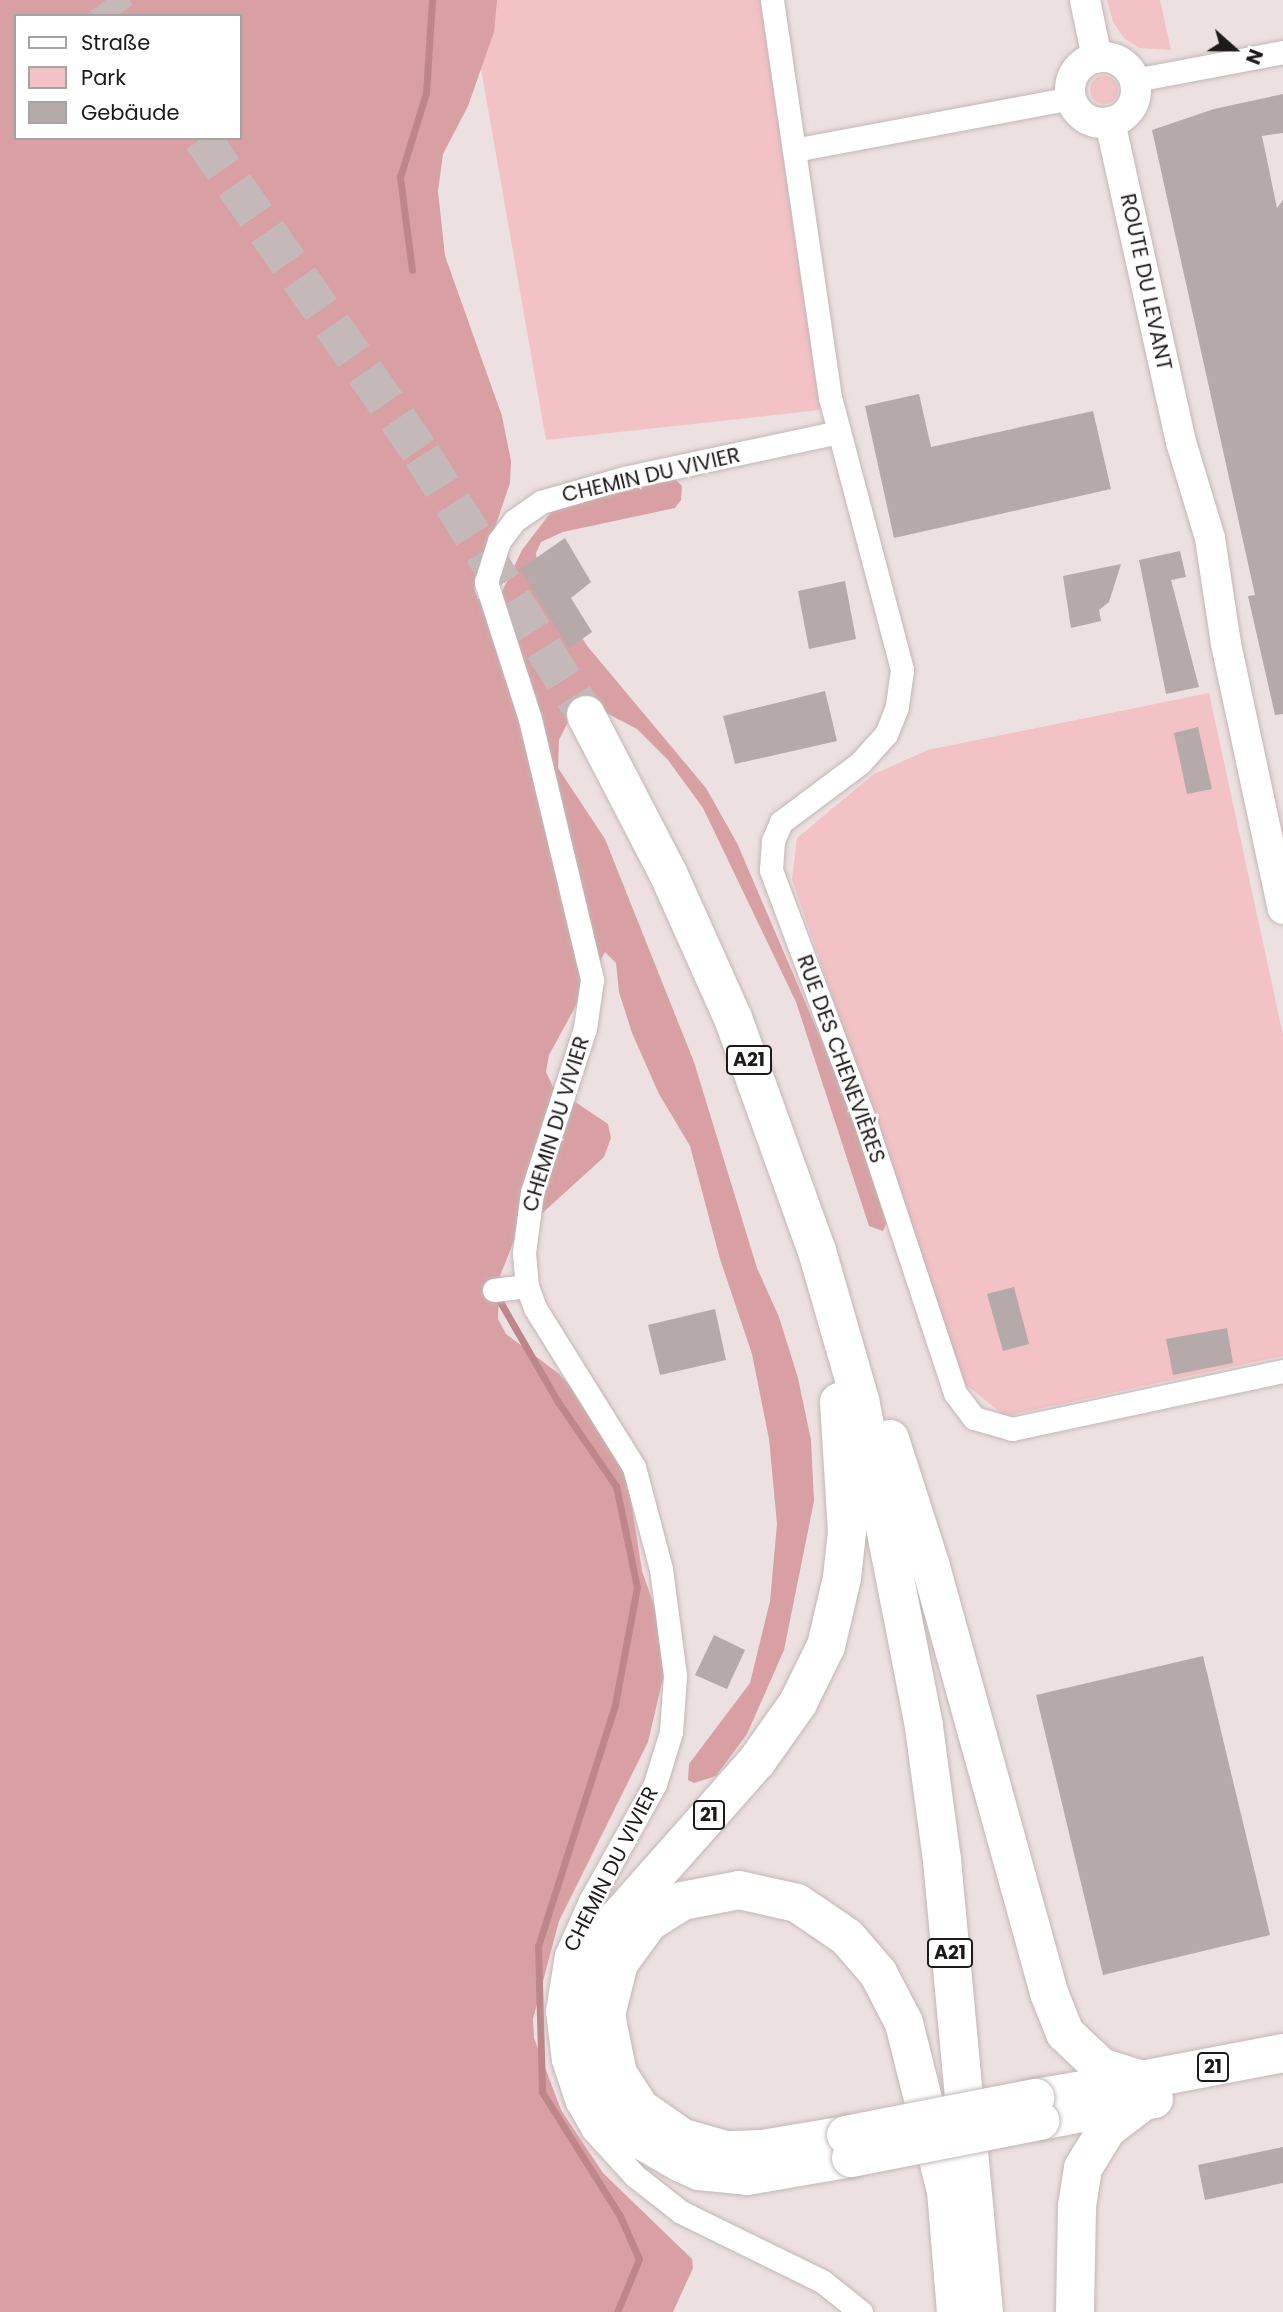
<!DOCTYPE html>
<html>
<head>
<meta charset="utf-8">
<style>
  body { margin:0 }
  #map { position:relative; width:1283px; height:2312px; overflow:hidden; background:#ede0e0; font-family:Poppins,sans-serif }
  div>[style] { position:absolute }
  .green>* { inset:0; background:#f2c2c5 }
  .round { border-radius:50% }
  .forest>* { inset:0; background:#d8a0a3 }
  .stream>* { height:7px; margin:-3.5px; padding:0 3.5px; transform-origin:3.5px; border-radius:3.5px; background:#bd878a }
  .building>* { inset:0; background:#b5a9a9 }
  .trunk-tunnel>* { height:38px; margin-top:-19px; transform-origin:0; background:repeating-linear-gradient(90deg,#c4b8b8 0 38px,transparent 0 57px) }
  .roads { filter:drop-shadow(0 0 2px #c3b6b6) drop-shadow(0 0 2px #c3b6b6) }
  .minor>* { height:23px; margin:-11.5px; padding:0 11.5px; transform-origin:11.5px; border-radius:11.5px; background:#fff }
  .tertiary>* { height:30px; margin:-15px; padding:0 15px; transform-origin:15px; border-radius:15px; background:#fff }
  .tertiary>.ring { margin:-15px; padding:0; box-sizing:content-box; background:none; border:30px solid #fff; border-radius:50% }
  .trunk>* { height:38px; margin:-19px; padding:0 19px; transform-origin:19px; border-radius:19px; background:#fff }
  .motorway>* { height:38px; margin:-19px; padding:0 19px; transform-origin:19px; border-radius:19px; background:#fff }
  .bridges { filter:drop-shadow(0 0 2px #c3b6b6) drop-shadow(0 0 2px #c3b6b6) }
  .trunk-bridge>* { height:38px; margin:-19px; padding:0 19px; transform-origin:19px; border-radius:19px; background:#fff }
  .motorway-bridge>* { height:38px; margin:-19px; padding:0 19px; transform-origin:19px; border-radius:19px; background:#fff }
  span { translate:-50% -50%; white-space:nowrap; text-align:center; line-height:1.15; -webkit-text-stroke:5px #fff; paint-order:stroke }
  .shield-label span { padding:2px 5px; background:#fff; border:2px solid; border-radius:5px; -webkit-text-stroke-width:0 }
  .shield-label { font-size:19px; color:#1f1a1a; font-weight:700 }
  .street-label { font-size:21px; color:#1f1a1a }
  .legend { position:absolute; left:14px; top:14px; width:228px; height:126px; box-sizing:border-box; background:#fff; border:2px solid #a5a3a3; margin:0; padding:9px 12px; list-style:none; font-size:21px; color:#1f1a1a }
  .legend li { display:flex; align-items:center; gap:14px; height:35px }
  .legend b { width:35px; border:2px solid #a5a3a3 }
  .north { position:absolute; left:1199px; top:14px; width:70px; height:70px; -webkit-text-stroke:5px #fff; paint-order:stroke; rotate:111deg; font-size:19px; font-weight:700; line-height:28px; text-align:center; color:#1f1a1a }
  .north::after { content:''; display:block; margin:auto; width:24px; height:32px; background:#1f1a1a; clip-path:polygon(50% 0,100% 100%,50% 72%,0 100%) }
</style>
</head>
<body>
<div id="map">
  <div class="green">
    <div style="clip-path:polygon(469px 0,760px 0,820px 410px,546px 440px)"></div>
    <div style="clip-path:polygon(1107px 0,1160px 0,1171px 50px,1139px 48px,1124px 38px,1113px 22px)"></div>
    <div class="round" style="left:1090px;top:76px;width:28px;height:28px"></div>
    <div style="clip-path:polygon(1209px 693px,1283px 1035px,1283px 1356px,1005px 1416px,965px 1384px,792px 879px,797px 838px,874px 774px,928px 750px)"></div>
  </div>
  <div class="forest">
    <div style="clip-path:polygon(evenodd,0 0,497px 0,494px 32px,468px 106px,443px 154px,438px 191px,445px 256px,502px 416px,511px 461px,510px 483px,474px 589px,478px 599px,499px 598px,522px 550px,551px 512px,566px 499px,661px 477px,675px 479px,682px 486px,681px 500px,675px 508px,563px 532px,541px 542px,536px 553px,538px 573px,588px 647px,706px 788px,737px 843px,830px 1060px,871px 1166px,887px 1222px,883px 1231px,869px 1226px,796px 1002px,703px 808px,668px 760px,637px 729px,593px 706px,572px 714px,559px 740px,558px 768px,605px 839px,694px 1062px,757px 1268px,779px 1317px,798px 1378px,811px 1440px,814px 1501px,784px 1650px,747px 1734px,716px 1776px,694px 1783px,688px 1780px,689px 1764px,750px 1683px,770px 1601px,777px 1524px,769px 1439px,752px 1354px,720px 1259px,690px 1146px,659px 1094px,632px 1033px,619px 992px,616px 963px,605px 952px,549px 1055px,546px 1072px,553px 1087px,608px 1124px,611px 1138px,604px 1157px,515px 1238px,500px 1276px,498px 1319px,506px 1334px,558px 1373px,589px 1405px,628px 1481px,642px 1571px,661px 1625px,664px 1674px,648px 1742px,559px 1921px,533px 2019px,534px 2038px,561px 2110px,603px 2173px,692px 2259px,693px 2268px,673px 2312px,0 2312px,0 0,16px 16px,240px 16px,240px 138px,16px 138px,16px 16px)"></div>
  </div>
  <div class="stream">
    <div style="left:412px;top:270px;width:94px;rotate:-97.4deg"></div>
    <div style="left:400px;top:177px;width:88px;rotate:-72.8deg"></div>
    <div style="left:426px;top:93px;width:93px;rotate:-86.3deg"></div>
    <div style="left:495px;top:1293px;width:126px;rotate:60deg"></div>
    <div style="left:558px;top:1402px;width:102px;rotate:55.4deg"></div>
    <div style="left:616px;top:1486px;width:103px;rotate:78.3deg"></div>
    <div style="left:637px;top:1587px;width:120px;rotate:100.6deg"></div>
    <div style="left:615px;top:1705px;width:253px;rotate:107.7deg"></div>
    <div style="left:538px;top:1946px;width:146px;rotate:88.4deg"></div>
    <div style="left:542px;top:2092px;width:146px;rotate:57.8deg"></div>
    <div style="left:620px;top:2216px;width:47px;rotate:66.2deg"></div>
    <div style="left:639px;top:2259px;width:57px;rotate:112.5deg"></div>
  </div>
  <div class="building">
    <div style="clip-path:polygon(1283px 94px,1283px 133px,1262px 136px,1277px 208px,1283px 200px,1283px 714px,1275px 715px,1248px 596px,1255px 595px,1152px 130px,1214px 109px)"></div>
    <div style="clip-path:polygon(919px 394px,931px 447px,1093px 411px,1111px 489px,894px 538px,865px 406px)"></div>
    <div style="clip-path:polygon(565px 538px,591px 582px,571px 598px,592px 632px,569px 648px,520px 569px)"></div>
    <div style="clip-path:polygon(1180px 551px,1186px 577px,1171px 580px,1199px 687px,1166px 694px,1139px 560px)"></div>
    <div style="clip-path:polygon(1121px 564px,1109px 602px,1099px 610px,1101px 621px,1071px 628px,1063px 576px)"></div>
    <div style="clip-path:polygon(845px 581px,856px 639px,809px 649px,798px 591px)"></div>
    <div style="clip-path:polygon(825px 691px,837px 741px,735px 764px,723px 716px)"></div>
    <div style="clip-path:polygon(1198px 727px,1212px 789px,1187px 794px,1174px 733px)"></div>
    <div style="clip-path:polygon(1014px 1287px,1029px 1344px,1003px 1351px,987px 1294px)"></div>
    <div style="clip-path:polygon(715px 1309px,726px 1360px,660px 1375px,648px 1325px)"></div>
    <div style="clip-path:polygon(1227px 1328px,1233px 1363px,1173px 1375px,1166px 1339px)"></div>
    <div style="clip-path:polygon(714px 1635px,745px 1650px,727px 1689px,695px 1675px)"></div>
    <div style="clip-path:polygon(1203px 1656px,1270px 1935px,1103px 1975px,1036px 1695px)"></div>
    <div style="clip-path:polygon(1283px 2147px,1283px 2183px,1205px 2200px,1198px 2165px)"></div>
  </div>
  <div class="trunk-tunnel">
    <div style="left:106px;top:0;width:19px;rotate:55deg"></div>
    <div style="left:202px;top:138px;width:386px;rotate:55.2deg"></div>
    <div style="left:422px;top:455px;width:307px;rotate:57.8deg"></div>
  </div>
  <div class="roads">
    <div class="minor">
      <div style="left:772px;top:0;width:401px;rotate:81.7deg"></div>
      <div style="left:830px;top:397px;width:282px;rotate:75.2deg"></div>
      <div style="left:902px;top:670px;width:37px;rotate:98deg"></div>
      <div style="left:897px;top:707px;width:29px;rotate:112deg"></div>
      <div style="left:886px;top:734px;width:39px;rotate:132deg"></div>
      <div style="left:860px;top:763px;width:99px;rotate:143.2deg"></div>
      <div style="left:781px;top:822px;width:21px;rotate:113deg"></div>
      <div style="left:773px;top:841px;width:29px;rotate:94deg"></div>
      <div style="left:771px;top:870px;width:268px;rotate:69.5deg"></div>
      <div style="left:865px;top:1121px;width:287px;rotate:71.7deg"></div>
      <div style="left:955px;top:1393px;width:31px;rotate:53deg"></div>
      <div style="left:974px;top:1418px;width:40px;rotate:16deg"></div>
      <div style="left:1012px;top:1429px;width:277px;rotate:-12.1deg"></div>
      <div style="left:1135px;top:80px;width:151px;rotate:-10.7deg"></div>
      <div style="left:794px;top:150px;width:282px;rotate:-10.6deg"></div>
      <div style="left:839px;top:432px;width:220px;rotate:167.9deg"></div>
      <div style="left:624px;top:478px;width:86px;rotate:163.9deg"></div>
      <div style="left:541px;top:502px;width:33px;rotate:145deg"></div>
      <div style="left:514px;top:521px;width:25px;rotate:127deg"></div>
      <div style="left:499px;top:541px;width:43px;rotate:107.6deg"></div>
      <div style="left:486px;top:582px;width:144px;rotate:72.2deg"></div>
      <div style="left:530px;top:719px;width:268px;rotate:76.6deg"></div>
      <div style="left:592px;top:980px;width:49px;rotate:98.3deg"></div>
      <div style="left:585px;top:1028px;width:172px;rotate:107.9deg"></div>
      <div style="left:532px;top:1192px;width:62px;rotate:97.5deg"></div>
      <div style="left:524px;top:1253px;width:33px;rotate:85deg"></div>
      <div style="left:527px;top:1286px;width:23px;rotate:70deg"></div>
      <div style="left:535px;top:1308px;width:187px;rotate:58.1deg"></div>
      <div style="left:634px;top:1467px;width:106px;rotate:75.2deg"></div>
      <div style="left:661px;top:1569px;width:108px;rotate:82.5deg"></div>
      <div style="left:675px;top:1676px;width:56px;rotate:94.1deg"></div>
      <div style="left:671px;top:1732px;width:54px;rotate:107.1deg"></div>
      <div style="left:655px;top:1784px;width:134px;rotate:119.1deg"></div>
      <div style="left:590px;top:1901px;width:59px;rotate:114deg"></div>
      <div style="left:566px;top:1955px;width:57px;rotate:99.1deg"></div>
      <div style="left:557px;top:2011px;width:49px;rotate:83deg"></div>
      <div style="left:563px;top:2060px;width:44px;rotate:71.6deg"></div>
      <div style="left:577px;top:2102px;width:32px;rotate:60deg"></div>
      <div style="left:593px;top:2130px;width:62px;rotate:47.6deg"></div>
      <div style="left:635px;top:2176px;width:58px;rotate:38deg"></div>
      <div style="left:681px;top:2212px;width:157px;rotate:26.1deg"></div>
      <div style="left:822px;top:2281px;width:50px;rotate:38.5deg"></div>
      <div style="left:494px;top:1290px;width:33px;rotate:-7deg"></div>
    </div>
    <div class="tertiary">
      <div style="left:1085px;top:0;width:59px;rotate:78.3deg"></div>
      <div class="ring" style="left:1070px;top:57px;width:36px;height:36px"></div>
      <div style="left:1110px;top:122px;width:328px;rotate:77.5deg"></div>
      <div style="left:1181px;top:442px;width:100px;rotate:73.2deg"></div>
      <div style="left:1210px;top:538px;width:107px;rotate:81.4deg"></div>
      <div style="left:1226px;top:644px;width:271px;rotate:77.9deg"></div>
    </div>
    <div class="trunk">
      <div style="left:586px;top:715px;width:178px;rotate:62.6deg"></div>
      <div style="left:668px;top:873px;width:159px;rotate:65.9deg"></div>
      <div style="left:733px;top:1018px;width:248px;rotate:70.2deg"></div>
      <div style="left:817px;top:1251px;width:155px;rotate:73.9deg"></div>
      <div style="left:860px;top:1400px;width:333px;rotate:78.9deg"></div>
      <div style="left:924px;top:1727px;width:134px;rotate:82.3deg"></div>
      <div style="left:942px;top:1860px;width:454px;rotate:84.7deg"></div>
      <div style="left:839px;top:1402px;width:130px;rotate:86.5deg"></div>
      <div style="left:847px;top:1532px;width:46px;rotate:96.2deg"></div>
      <div style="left:842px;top:1578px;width:70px;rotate:103.2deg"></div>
      <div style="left:826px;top:1646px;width:64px;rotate:116.2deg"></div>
      <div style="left:798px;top:1703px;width:71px;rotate:125.3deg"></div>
      <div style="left:757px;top:1761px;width:211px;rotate:131.5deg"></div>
      <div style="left:617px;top:1919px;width:55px;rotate:118.4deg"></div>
      <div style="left:591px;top:1967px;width:57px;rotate:100.1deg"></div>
      <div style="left:581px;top:2023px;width:39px;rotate:81deg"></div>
      <div style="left:587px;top:2062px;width:60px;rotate:62.2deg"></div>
      <div style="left:615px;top:2115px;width:38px;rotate:43deg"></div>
      <div style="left:643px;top:2141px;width:44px;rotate:30.1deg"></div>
      <div style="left:681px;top:2163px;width:20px;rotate:24deg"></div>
      <div style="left:699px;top:2171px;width:48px;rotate:5.9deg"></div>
      <div style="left:747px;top:2176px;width:106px;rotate:-9.8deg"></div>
      <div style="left:890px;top:1439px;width:134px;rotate:72.2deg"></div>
      <div style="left:931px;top:1567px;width:442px;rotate:74.5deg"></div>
      <div style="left:1049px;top:1993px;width:43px;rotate:68.2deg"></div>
      <div style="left:1065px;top:2033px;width:50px;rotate:43.4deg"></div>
      <div style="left:1101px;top:2067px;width:43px;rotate:17.6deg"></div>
      <div style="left:1142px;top:2080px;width:144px;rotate:-10.8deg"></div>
      <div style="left:1040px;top:2121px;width:116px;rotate:-10.9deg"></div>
      <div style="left:943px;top:2154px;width:159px;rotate:85.3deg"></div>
    </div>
    <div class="motorway">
      <div style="left:1035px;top:2098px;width:109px;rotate:-9.5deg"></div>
      <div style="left:846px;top:2135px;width:85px;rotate:170.5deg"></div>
      <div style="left:762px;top:2149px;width:36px;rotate:178deg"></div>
      <div style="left:726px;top:2150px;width:45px;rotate:-164.4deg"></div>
      <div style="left:683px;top:2138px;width:52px;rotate:-145.1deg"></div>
      <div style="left:640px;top:2108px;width:40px;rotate:-122.9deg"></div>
      <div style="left:618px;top:2074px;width:60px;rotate:-101.5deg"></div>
      <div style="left:606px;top:2015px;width:54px;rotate:-76deg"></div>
      <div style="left:619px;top:1963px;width:51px;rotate:-53.8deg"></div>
      <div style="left:649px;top:1922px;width:39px;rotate:-32deg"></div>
      <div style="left:682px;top:1901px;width:58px;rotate:-10.9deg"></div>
      <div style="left:739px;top:1890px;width:59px;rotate:12.6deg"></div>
      <div style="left:797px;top:1903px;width:60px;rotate:34.2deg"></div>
      <div style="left:847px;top:1937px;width:48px;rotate:49.3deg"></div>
      <div style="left:878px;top:1973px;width:56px;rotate:62.5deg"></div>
      <div style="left:904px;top:2023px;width:170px;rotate:76deg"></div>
      <div style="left:1075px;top:2312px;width:106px;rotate:-88.9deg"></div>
      <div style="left:1077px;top:2206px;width:38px;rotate:-81deg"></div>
      <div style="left:1083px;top:2168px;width:46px;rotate:-58.4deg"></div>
      <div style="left:1107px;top:2129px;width:48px;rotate:-37.3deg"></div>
    </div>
  </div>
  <div class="bridges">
    <div class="trunk-bridge">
      <div style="left:851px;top:2158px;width:193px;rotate:-11.1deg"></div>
    </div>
    <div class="motorway-bridge">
      <div style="left:846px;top:2135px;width:193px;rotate:-11.1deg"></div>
    </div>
  </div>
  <div class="shield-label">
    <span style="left:749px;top:1060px">A21</span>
    <span style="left:709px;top:1815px">21</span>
    <span style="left:950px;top:1953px">A21</span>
    <span style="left:1213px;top:2067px">21</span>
  </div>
  <div class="street-label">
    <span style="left:1146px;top:282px;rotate:78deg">ROUTE DU LEVANT</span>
    <span style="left:651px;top:475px;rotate:-13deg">CHEMIN DU VIVIER</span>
    <span style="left:841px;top:1059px;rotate:70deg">RUE DES CHENEVIÈRES</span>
    <span style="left:556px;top:1124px;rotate:-73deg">CHEMIN DU VIVIER</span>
    <span style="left:611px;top:1869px;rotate:-63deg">CHEMIN DU VIVIER</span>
  </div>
  <ul class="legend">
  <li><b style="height:9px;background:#fff"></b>Straße</li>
  <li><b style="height:19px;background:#f2c2c5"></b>Park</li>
  <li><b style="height:19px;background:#b5a9a9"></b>Gebäude</li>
  </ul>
  <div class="north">N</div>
</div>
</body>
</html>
